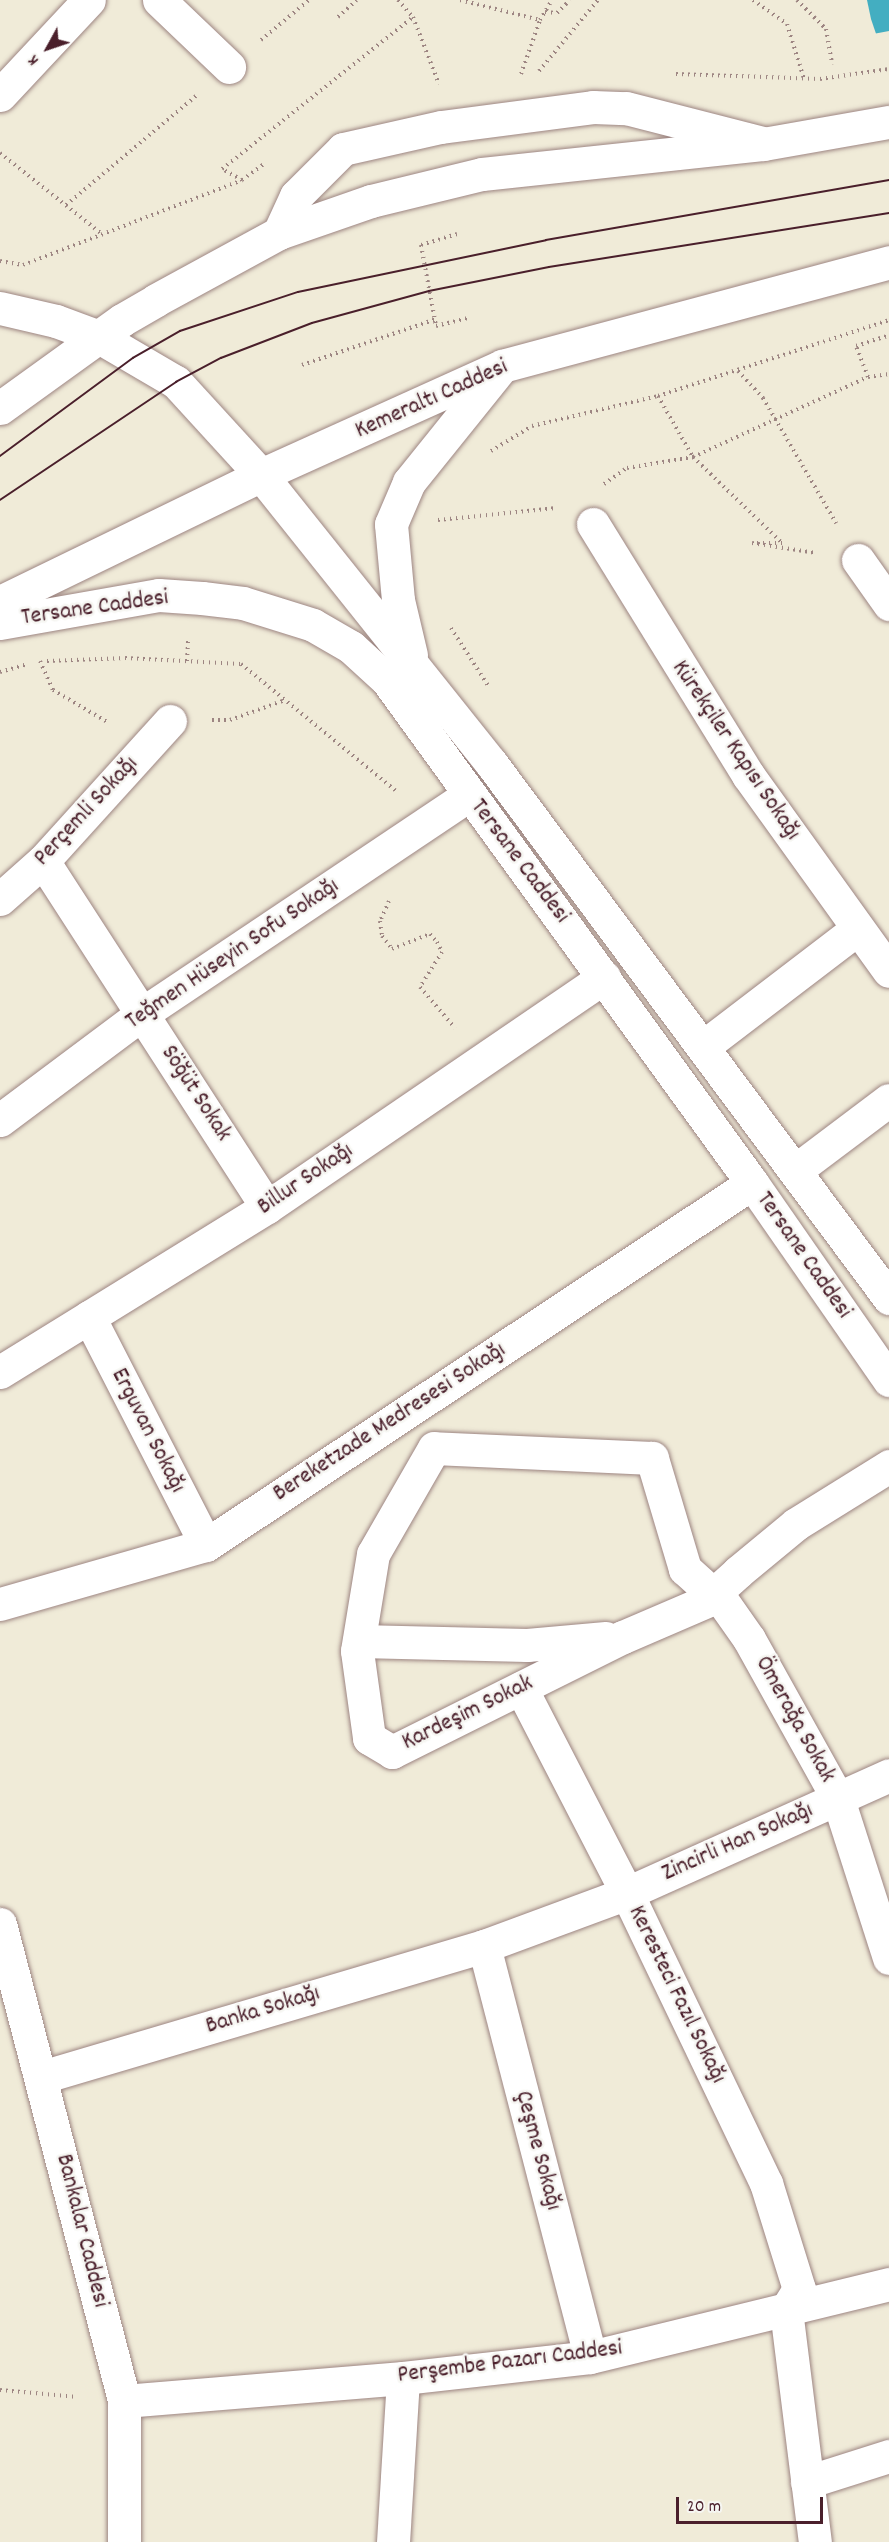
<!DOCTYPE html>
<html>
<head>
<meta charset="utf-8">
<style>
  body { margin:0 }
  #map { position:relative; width:889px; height:2542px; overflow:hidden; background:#f0ebd8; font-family:Dekko,sans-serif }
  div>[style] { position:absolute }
  .water>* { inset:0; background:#43aec1 }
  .pier>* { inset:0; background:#f0ebd8 }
  .path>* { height:4px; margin-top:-2px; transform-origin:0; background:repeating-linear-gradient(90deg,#9d8582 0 1.5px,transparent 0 6px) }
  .roads { filter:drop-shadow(0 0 2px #9d8582) drop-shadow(0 0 2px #9d8582) }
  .minor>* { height:33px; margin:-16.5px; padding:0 16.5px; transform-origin:16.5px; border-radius:16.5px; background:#fff }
  .major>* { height:33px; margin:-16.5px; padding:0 16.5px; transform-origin:16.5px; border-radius:16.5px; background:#fff }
  .tram>* { height:1.5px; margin:-0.75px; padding:0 0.75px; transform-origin:0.75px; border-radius:0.75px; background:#4a1f2b }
  span { translate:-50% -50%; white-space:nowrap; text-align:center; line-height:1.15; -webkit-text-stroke:5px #f6f6f2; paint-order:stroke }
  .street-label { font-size:24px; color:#4a1f2b }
  .north { position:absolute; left:18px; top:18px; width:60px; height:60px; -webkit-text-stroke:4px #f6f6f2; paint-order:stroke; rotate:230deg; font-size:16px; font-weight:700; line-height:24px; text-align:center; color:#4a1f2b }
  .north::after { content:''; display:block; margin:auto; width:21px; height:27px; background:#4a1f2b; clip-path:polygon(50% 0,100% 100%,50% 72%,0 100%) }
  .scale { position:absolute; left:676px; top:2497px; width:147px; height:27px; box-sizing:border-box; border:3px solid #4a1f2b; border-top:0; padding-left:8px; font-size:18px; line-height:21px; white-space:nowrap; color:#4a1f2b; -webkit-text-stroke:4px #f6f6f2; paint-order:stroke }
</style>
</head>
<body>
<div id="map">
  <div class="water">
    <div style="clip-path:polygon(867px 0,889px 0,889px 72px,871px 19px)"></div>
  </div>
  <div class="pier">
    <div style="clip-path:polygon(889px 31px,889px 75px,873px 34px)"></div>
  </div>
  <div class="path">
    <div style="left:398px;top:0;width:23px;rotate:49deg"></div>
    <div style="left:413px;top:17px;width:72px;rotate:68.8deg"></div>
    <div style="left:460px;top:0;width:82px;rotate:14deg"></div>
    <div style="left:753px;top:0;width:42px;rotate:35.2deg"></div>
    <div style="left:787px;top:24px;width:58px;rotate:72.8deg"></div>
    <div style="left:797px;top:0;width:41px;rotate:45deg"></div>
    <div style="left:826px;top:29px;width:36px;rotate:80deg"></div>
    <div style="left:545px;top:12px;width:12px;rotate:5deg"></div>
    <div style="left:557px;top:13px;width:18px;rotate:-45deg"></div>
    <div style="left:338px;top:17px;width:25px;rotate:-42deg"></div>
    <div style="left:261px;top:40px;width:62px;rotate:-39.8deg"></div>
    <div style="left:539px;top:71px;width:92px;rotate:-50.3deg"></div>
    <div style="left:521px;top:74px;width:57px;rotate:-70.6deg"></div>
    <div style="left:540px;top:20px;width:23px;rotate:-59deg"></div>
    <div style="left:676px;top:74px;width:144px;rotate:2deg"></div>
    <div style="left:820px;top:79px;width:70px;rotate:-8.2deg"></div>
    <div style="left:0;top:153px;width:132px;rotate:38.5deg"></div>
    <div style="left:242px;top:180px;width:23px;rotate:-151deg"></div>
    <div style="left:222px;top:169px;width:244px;rotate:-38.5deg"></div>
    <div style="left:66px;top:205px;width:170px;rotate:-40deg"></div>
    <div style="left:457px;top:234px;width:38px;rotate:163deg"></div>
    <div style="left:421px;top:245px;width:82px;rotate:79.5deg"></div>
    <div style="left:436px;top:326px;width:33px;rotate:-14deg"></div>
    <div style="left:0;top:261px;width:23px;rotate:10deg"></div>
    <div style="left:23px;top:265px;width:235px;rotate:-21.2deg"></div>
    <div style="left:242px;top:180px;width:26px;rotate:-36deg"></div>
    <div style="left:302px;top:365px;width:142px;rotate:-18.9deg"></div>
    <div style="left:738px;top:371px;width:37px;rotate:47deg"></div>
    <div style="left:763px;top:398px;width:145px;rotate:59.7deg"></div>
    <div style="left:868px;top:377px;width:33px;rotate:-111deg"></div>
    <div style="left:856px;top:346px;width:35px;rotate:-18deg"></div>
    <div style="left:658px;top:396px;width:70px;rotate:60.2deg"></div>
    <div style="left:693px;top:457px;width:192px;rotate:-24.6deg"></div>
    <div style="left:868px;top:377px;width:21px;rotate:-8deg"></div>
    <div style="left:491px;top:451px;width:48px;rotate:-31.4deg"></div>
    <div style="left:532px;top:426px;width:130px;rotate:-13.4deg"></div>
    <div style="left:658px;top:396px;width:243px;rotate:-18.2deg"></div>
    <div style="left:604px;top:484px;width:28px;rotate:-35deg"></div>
    <div style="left:627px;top:468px;width:67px;rotate:-9.5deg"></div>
    <div style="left:693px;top:457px;width:124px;rotate:44deg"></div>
    <div style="left:782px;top:543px;width:30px;rotate:180deg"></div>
    <div style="left:752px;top:543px;width:65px;rotate:8.9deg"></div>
    <div style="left:438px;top:520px;width:119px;rotate:-5.8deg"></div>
    <div style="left:451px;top:628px;width:70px;rotate:57.2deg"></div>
    <div style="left:40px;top:661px;width:32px;rotate:66deg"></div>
    <div style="left:53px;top:690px;width:65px;rotate:30.5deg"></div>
    <div style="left:47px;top:661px;width:78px;rotate:-2.2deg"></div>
    <div style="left:125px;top:658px;width:116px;rotate:3deg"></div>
    <div style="left:241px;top:664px;width:200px;rotate:39.3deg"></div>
    <div style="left:187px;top:661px;width:21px;rotate:-87deg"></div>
    <div style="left:0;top:672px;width:29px;rotate:-16deg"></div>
    <div style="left:212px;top:720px;width:18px"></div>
    <div style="left:230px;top:720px;width:59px;rotate:-20deg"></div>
    <div style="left:389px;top:901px;width:22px;rotate:114deg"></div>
    <div style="left:380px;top:921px;width:15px;rotate:82deg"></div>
    <div style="left:382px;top:936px;width:16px;rotate:52deg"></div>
    <div style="left:392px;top:949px;width:41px;rotate:-21.5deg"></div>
    <div style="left:430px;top:934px;width:11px;rotate:49deg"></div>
    <div style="left:437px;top:942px;width:11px;rotate:63deg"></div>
    <div style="left:442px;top:952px;width:41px;rotate:122.2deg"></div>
    <div style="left:420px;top:987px;width:54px;rotate:49.5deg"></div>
    <div style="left:0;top:2390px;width:78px;rotate:5.1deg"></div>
  </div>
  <div class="roads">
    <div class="minor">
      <div style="left:159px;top:0;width:97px;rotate:43.7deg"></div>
      <div style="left:0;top:95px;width:130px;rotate:-46.9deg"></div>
      <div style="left:279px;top:233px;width:41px;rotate:-65.3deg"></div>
      <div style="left:296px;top:196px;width:66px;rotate:-45deg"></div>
      <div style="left:343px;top:149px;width:100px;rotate:-12.7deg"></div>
      <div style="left:441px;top:127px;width:153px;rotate:-7.5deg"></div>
      <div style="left:593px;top:107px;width:33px;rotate:2deg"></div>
      <div style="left:626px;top:108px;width:140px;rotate:14.4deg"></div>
      <div style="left:593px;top:524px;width:295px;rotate:58.3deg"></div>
      <div style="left:748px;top:775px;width:241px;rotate:54.3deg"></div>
      <div style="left:858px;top:560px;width:54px;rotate:54.8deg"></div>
      <div style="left:43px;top:861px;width:412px;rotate:57.1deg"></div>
      <div style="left:0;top:899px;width:57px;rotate:-41.5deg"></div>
      <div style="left:43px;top:861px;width:189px;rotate:-47.8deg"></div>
      <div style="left:704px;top:1046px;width:193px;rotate:-37.4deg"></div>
      <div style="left:0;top:1120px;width:179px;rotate:-36.8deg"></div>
      <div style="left:143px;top:1013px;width:392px;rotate:-33.8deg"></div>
      <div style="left:796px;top:1170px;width:116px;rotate:-37deg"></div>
      <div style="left:89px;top:1317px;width:256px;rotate:62.8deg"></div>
      <div style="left:0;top:1372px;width:314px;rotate:-31.7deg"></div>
      <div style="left:267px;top:1207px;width:408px;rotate:-34.3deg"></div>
      <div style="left:716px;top:1592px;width:57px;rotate:54.9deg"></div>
      <div style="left:749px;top:1639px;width:183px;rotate:60.9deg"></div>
      <div style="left:838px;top:1799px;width:167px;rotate:72.2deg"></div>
      <div style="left:716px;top:1597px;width:42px;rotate:-137.9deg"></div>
      <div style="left:685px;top:1569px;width:116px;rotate:-106.6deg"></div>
      <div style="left:652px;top:1458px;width:218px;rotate:-177.4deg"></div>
      <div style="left:434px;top:1448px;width:122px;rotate:119.9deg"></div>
      <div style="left:373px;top:1554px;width:98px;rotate:99.4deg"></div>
      <div style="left:357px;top:1651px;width:88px;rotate:82.1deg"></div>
      <div style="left:369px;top:1738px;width:27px;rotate:31deg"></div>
      <div style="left:392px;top:1752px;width:258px;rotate:-26.5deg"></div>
      <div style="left:623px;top:1637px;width:101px;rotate:-23.3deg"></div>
      <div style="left:716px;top:1597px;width:5px;rotate:-90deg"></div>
      <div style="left:716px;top:1592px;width:30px;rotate:-42deg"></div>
      <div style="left:738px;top:1572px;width:75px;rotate:-39.6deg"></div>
      <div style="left:796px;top:1524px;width:110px;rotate:-31.9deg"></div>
      <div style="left:0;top:1604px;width:214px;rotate:-16deg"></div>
      <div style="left:206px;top:1545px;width:655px;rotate:-33.54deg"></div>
      <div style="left:359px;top:1641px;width:168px;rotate:1.4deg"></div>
      <div style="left:527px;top:1645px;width:79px;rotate:-5.1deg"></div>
      <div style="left:521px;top:1688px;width:231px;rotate:62.7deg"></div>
      <div style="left:627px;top:1893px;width:322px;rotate:64.4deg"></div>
      <div style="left:766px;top:2183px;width:111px;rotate:72.7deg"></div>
      <div style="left:799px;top:2289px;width:25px;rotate:122deg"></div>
      <div style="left:0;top:1924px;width:493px;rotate:75.4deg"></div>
      <div style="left:124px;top:2401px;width:141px;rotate:90deg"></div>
      <div style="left:484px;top:1946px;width:424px;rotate:75.5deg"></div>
      <div style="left:42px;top:2077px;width:461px;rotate:-16.5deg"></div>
      <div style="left:484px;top:1946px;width:153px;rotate:-20.3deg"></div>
      <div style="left:627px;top:1893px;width:287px;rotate:-24.2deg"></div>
      <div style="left:786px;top:2310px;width:234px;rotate:82.9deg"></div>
      <div style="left:124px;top:2401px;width:280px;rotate:-4.7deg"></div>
      <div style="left:403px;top:2378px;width:188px;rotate:-6.4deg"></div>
      <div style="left:590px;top:2357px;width:308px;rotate:-13.7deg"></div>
      <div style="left:807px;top:2482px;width:86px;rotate:-17.6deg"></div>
      <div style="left:393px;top:2542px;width:164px;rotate:-86.5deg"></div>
    </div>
    <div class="major">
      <div style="left:0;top:308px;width:57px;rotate:13.1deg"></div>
      <div style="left:56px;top:321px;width:46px;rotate:20.4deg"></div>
      <div style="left:99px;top:337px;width:89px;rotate:30.3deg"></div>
      <div style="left:176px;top:382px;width:126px;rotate:47.6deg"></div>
      <div style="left:261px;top:475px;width:369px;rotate:51.4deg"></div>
      <div style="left:491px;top:763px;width:667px;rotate:53.35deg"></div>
      <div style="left:0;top:408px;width:150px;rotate:-35.8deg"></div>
      <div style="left:122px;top:320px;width:39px;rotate:-30deg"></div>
      <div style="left:156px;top:300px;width:140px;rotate:-28.6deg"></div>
      <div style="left:279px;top:233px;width:97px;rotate:-19.2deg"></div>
      <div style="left:371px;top:201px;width:114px;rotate:-13.7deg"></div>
      <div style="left:482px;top:174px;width:284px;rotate:-6.1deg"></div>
      <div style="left:764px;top:144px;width:127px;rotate:-10deg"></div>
      <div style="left:0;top:602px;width:290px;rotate:-25.9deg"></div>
      <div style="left:261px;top:475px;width:265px;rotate:-24.3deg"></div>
      <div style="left:502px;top:366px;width:401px;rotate:-15deg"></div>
      <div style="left:0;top:623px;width:161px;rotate:-10deg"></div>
      <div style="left:159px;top:595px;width:43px;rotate:4deg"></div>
      <div style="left:202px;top:598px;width:41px;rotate:7deg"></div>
      <div style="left:243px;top:603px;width:73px;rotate:17.4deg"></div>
      <div style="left:313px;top:625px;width:44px;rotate:30.1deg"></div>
      <div style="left:351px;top:647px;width:49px;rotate:42.5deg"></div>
      <div style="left:387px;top:680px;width:621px;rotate:54.03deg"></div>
      <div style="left:752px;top:1183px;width:240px;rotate:55.2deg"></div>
      <div style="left:411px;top:655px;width:57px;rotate:-103.3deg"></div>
      <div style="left:398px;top:600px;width:76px;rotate:-95.3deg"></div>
      <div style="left:391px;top:524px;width:46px;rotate:-66.8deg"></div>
      <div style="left:409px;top:482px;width:145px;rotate:-51.2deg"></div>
    </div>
  </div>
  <div class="tram">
    <div style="left:0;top:456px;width:165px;rotate:-36.4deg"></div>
    <div style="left:133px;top:358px;width:54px;rotate:-29.9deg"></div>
    <div style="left:180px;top:331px;width:124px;rotate:-18.3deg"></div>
    <div style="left:298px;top:292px;width:253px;rotate:-11.8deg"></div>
    <div style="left:546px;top:240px;width:348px;rotate:-9.9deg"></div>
    <div style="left:0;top:500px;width:212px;rotate:-33.8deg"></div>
    <div style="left:176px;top:382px;width:51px;rotate:-28.1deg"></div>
    <div style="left:221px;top:358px;width:97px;rotate:-21deg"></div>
    <div style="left:312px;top:323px;width:121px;rotate:-15.3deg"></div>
    <div style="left:429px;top:291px;width:122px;rotate:-11.3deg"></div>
    <div style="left:549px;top:267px;width:344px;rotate:-9deg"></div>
  </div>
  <div class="street-label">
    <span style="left:432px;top:400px;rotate:-24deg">Kemeraltı Caddesi</span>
    <span style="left:95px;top:609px;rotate:-8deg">Tersane Caddesi</span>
    <span style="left:735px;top:751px;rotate:56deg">Kürekçiler Kapısı Sokağı</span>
    <span style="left:87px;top:812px;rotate:-47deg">Perçemli Sokağı</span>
    <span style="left:519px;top:862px;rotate:53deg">Tersane Caddesi</span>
    <span style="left:233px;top:955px;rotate:-34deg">Teğmen Hüseyin Sofu Sokağı</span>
    <span style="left:195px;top:1094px;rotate:57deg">Söğüt Sokak</span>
    <span style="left:306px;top:1180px;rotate:-34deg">Billur Sokağı</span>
    <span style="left:803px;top:1256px;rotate:55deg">Tersane Caddesi</span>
    <span style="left:390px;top:1423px;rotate:-33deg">Bereketzade Medresesi Sokağı</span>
    <span style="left:147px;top:1431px;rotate:63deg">Erguvan Sokağı</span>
    <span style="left:468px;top:1714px;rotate:-26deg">Kardeşim Sokak</span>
    <span style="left:794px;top:1720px;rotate:61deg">Ömerağa Sokak</span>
    <span style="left:738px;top:1843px;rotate:-24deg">Zincirli Han Sokağı</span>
    <span style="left:676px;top:1995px;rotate:64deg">Keresteci Fazıl Sokağı</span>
    <span style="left:263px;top:2011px;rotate:-17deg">Banka Sokağı</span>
    <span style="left:537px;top:2151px;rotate:75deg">Çeşme Sokağı</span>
    <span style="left:81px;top:2231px;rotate:76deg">Bankalar Caddesi</span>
    <span style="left:510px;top:2363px;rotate:-7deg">Perşembe Pazarı Caddesi</span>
  </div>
  <div class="north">K</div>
  <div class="scale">20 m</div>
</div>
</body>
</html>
